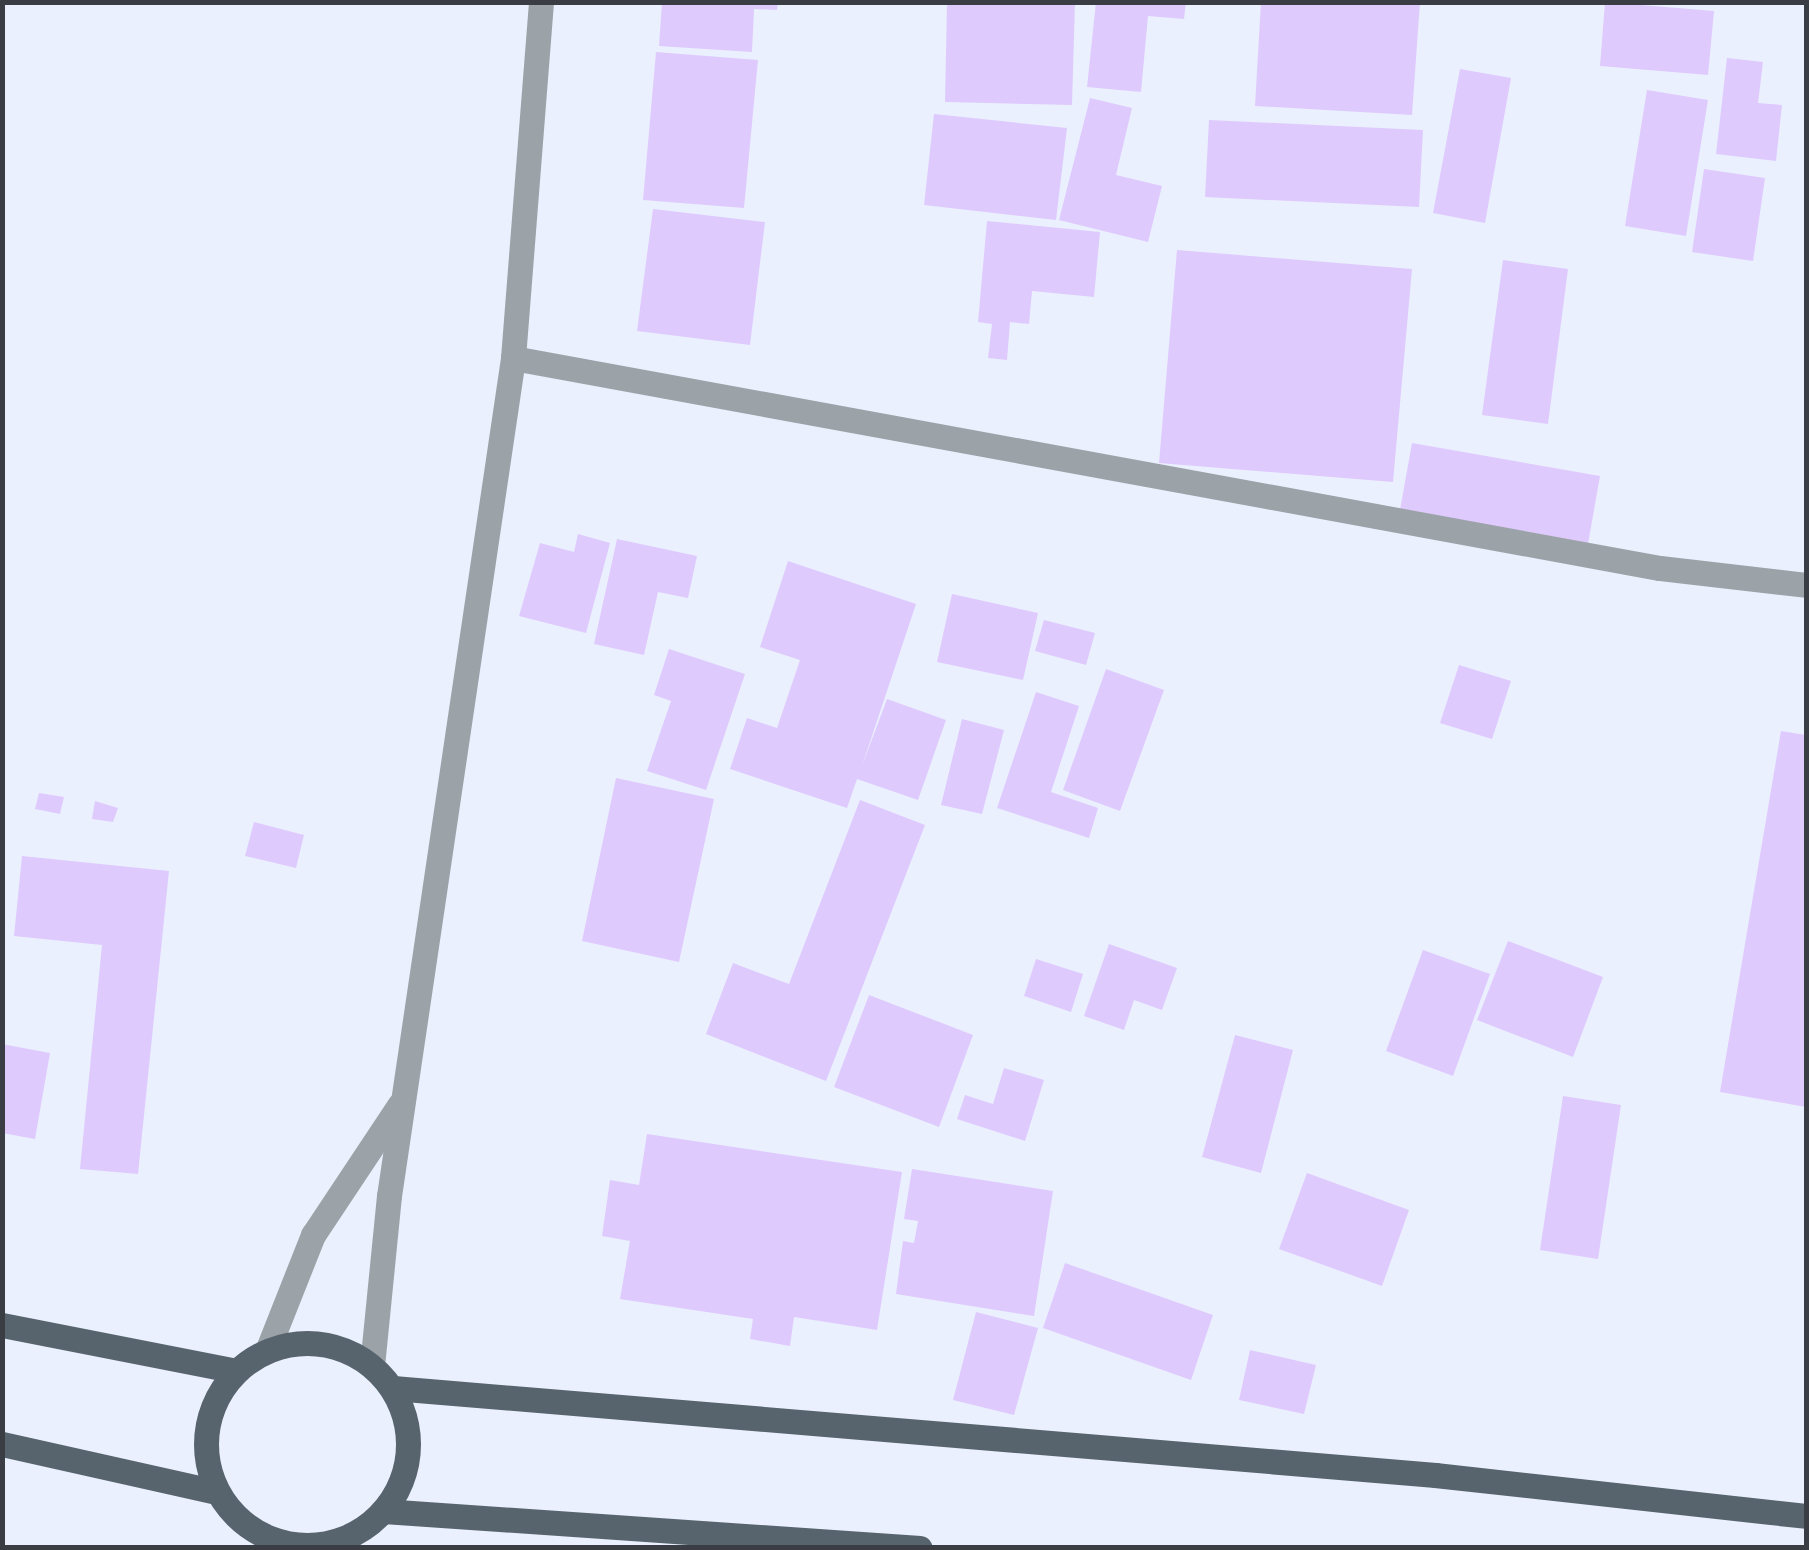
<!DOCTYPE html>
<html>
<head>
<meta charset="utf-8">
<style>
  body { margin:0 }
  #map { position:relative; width:1809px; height:1550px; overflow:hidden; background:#ebf0fe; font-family:"Times New Roman",serif }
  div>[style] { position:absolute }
  .building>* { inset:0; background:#dfcafe }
  .minor>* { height:25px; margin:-12.5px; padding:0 12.5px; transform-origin:12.5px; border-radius:12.5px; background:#9ca3a8 }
  .major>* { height:25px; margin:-12.5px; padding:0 12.5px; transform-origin:12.5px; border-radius:12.5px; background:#57646d }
  .major>.ring { margin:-12.5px; padding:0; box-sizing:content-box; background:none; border:25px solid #57646d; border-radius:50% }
  span { translate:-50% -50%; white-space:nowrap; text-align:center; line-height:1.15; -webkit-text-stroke:8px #fdfdfd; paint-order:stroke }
  .frame { position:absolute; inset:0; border:5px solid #3a3d44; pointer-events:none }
</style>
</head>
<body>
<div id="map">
  <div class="building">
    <div style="clip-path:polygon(662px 2px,778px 2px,777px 10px,754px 9px,752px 52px,659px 46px)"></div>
    <div style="clip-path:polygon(947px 2px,1075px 2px,1072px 105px,945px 102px)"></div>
    <div style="clip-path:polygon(1096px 2px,1186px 2px,1184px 19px,1148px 16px,1141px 92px,1087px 87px)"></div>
    <div style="clip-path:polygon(1261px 2px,1420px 2px,1412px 115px,1255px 106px)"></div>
    <div style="clip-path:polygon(1605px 2px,1714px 11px,1708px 75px,1600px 66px)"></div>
    <div style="clip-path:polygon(656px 52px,758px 60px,744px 208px,643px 200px)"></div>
    <div style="clip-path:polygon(1727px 58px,1763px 62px,1758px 103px,1782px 105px,1776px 161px,1716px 154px)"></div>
    <div style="clip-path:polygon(1460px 69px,1511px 78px,1485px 223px,1433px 213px)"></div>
    <div style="clip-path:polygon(1647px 90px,1708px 100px,1686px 236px,1625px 226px)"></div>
    <div style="clip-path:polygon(1090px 98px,1132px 108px,1116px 175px,1162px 186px,1148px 242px,1059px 220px)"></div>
    <div style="clip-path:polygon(934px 114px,1067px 128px,1056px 220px,924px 205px)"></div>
    <div style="clip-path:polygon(1209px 120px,1423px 130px,1419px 207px,1205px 197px)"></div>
    <div style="clip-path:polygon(1704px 169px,1765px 178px,1753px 261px,1692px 252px)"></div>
    <div style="clip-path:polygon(653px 209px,765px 222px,750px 345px,637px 331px)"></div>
    <div style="clip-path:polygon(987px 221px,1100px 232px,1094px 297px,1032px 291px,1029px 324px,1010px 322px,1007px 360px,988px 358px,992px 324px,978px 322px)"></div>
    <div style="clip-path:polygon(1177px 250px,1412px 269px,1393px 482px,1159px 463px)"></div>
    <div style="clip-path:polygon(1503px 260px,1568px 269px,1548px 424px,1482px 415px)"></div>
    <div style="clip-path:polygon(1412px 443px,1600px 476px,1588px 544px,1400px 510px)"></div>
    <div style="clip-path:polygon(578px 534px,610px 543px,586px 633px,519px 616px,540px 543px,574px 552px)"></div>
    <div style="clip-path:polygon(617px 539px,697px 556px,688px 598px,658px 592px,644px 655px,594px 644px)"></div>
    <div style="clip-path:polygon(788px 561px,916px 604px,862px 766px,887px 699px,946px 720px,918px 800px,857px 779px,847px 808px,730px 769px,747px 718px,777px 728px,800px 660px,760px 647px)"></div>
    <div style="clip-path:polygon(952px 594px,1038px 613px,1023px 680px,937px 662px)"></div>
    <div style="clip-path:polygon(1044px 620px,1095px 633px,1086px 665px,1035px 651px)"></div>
    <div style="clip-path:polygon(669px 649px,745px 674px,706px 790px,647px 771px,671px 701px,654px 695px)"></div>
    <div style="clip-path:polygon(1459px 665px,1511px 681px,1492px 739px,1440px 723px)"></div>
    <div style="clip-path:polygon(1106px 669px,1164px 690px,1120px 811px,1063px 790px)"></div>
    <div style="clip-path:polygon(1036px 692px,1079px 706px,1051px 792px,1098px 808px,1089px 838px,997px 808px)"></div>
    <div style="clip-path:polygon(962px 719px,1004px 730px,982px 814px,941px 805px)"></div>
    <div style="clip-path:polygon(1781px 731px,1806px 735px,1806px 1107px,1720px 1092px)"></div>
    <div style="clip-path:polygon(616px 778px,714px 799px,679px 962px,582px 941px)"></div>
    <div style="clip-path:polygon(39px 793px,64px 797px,60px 814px,35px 809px)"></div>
    <div style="clip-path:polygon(860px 800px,925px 825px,826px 1081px,706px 1034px,733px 963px,789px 984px)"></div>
    <div style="clip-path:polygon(95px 801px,118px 808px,113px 822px,92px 819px)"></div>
    <div style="clip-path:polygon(254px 822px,304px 835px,296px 868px,245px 856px)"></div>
    <div style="clip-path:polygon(22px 856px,169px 871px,138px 1174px,80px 1169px,102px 945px,14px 936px)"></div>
    <div style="clip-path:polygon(1508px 941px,1603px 977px,1573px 1057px,1477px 1020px)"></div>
    <div style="clip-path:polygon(1109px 944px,1177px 968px,1162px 1010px,1134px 1000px,1124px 1030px,1084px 1016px)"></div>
    <div style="clip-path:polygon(1423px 950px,1490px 974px,1453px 1076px,1386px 1051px)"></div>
    <div style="clip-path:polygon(1036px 959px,1083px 974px,1071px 1012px,1024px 996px)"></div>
    <div style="clip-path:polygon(869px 995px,973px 1035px,939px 1127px,834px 1087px)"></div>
    <div style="clip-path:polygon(1235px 1035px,1293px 1050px,1261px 1173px,1202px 1157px)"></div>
    <div style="clip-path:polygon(2px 1044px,50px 1053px,35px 1139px,2px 1133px)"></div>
    <div style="clip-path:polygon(1004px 1068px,1044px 1080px,1025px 1141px,957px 1119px,965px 1095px,993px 1104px)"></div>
    <div style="clip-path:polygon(1563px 1096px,1621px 1105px,1598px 1259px,1540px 1250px)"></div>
    <div style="clip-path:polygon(647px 1134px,902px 1172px,877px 1330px,794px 1317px,790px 1346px,750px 1339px,753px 1319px,620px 1299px,630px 1241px,602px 1236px,610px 1180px,639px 1185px)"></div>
    <div style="clip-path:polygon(912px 1169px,1053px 1191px,1034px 1316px,896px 1294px,903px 1241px,914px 1243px,918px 1221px,904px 1219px)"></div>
    <div style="clip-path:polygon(1307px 1173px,1409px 1210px,1382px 1286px,1279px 1249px)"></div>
    <div style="clip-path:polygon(1065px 1263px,1213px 1315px,1191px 1380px,1043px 1328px)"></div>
    <div style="clip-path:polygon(976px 1312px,1038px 1328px,1014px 1415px,953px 1400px)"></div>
    <div style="clip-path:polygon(1250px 1350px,1316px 1365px,1304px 1414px,1239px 1400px)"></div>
  </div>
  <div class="minor">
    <div style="left:513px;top:358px;width:1166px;rotate:10.38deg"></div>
    <div style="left:1660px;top:568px;width:147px;rotate:6.6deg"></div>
    <div style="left:267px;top:1351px;width:125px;rotate:-68.4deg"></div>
    <div style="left:313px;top:1235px;width:157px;rotate:-56.4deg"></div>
    <div style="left:372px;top:1366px;width:171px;rotate:-84.3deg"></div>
    <div style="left:389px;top:1196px;width:847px;rotate:-81.58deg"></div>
    <div style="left:513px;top:358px;width:357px;rotate:-85.5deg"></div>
    <div style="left:271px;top:1548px;width:8px;rotate:-90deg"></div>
  </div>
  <div class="major">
    <div style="left:2px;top:1325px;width:238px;rotate:11.1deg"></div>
    <div class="ring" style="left:206px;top:1343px;width:177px;height:177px"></div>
    <div style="left:393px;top:1388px;width:1046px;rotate:4.77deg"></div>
    <div style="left:1435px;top:1475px;width:373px;rotate:6.3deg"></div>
    <div style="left:2px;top:1444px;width:220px;rotate:12.6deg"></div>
    <div style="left:383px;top:1511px;width:538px;rotate:3.94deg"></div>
  </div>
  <div class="frame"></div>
</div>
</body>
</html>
